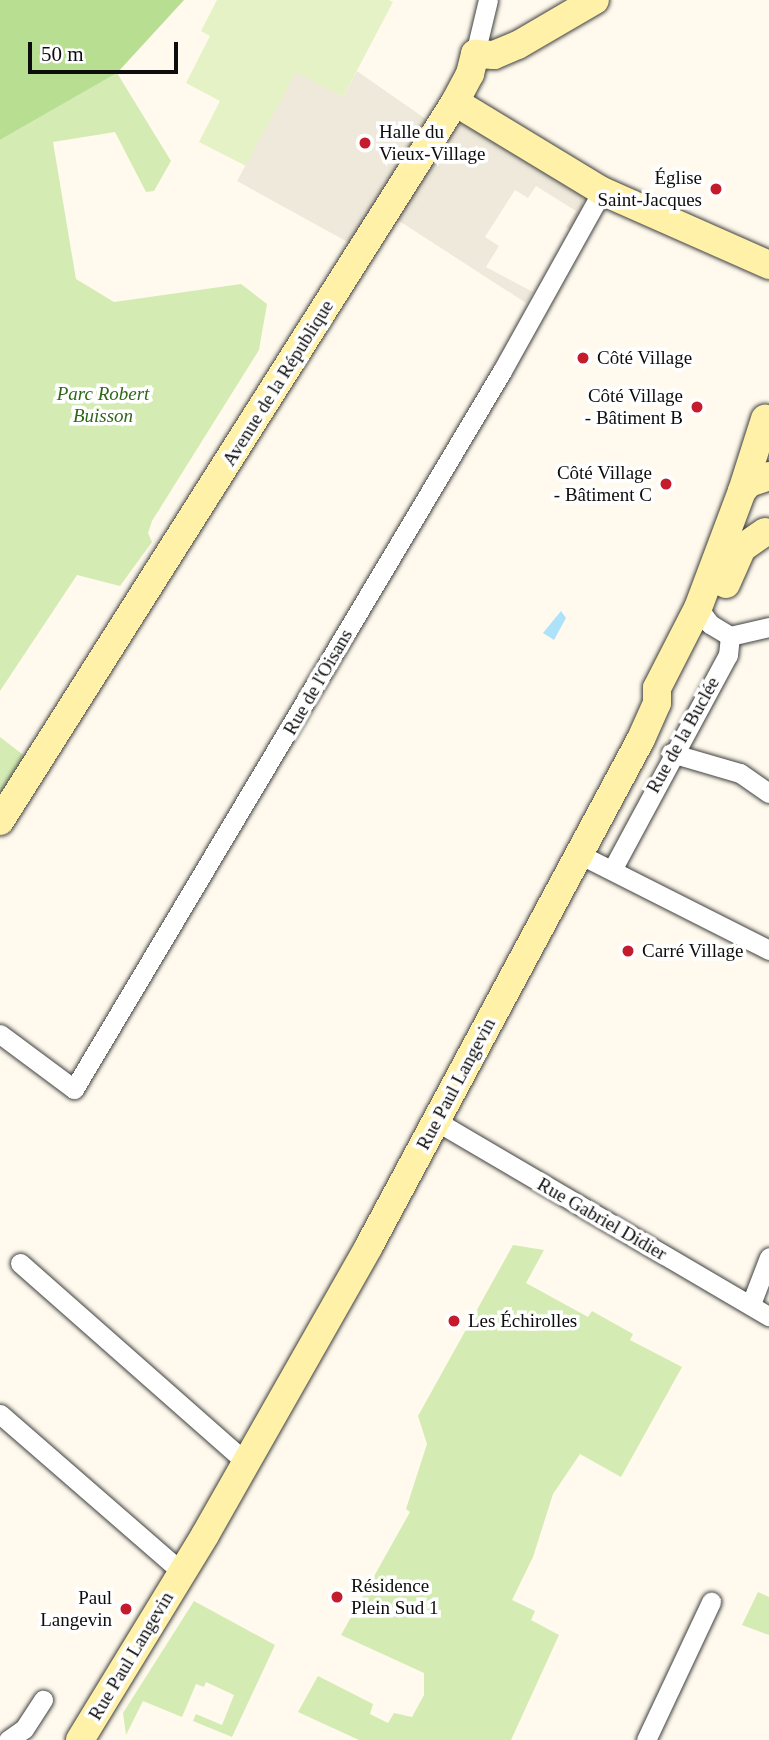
<!DOCTYPE html>
<html>
<head>
<meta charset="utf-8">
<style>
  body { margin:0 }
  #map { position:relative; width:769px; height:1740px; overflow:hidden; background:#fffaed; font-family:"Times New Roman",serif }
  div>[style] { position:absolute }
  .green>* { inset:0; background:#d4ecb4 }
  .forest>* { inset:0; background:#b8de92 }
  .pitch>* { inset:0; background:#e5f2c6 }
  .plaza>* { inset:0; background:#efe9db }
  .water>* { inset:0; background:#aee1fa }
  .roads { filter:drop-shadow(0 0 2px #404040) drop-shadow(0 0 2px #404040) }
  .street>* { height:19px; margin:-9.5px; padding:0 9.5px; transform-origin:9.5px; border-radius:9.5px; background:#fff }
  .secondary>* { height:28px; margin:-14px; padding:0 14px; transform-origin:14px; border-radius:14px; background:#fff1a8 }
  .dots>* { width:19px; height:19px; translate:-50% -50%; box-sizing:border-box; border:4px solid #fff; border-radius:50% }
  span { translate:-50% -50%; white-space:nowrap; text-align:center; line-height:1.15; -webkit-text-stroke:7px #fff; paint-order:stroke }
  .poi-label { font-size:19px; color:#0d0d0d }
  .left { translate:0 -50%; text-align:left }
  .right { translate:-100% -50%; text-align:right }
  .street-label { font-size:19px; color:#0d0d0d }
  .park-label { font-size:19px; color:#2e6819; font-style:italic }
  .scale { position:absolute; left:28px; top:42px; width:150px; height:32px; box-sizing:border-box; border:4px solid #0d0d0d; border-top:0; padding-left:9px; font-size:21px; line-height:24px; white-space:nowrap; color:#0d0d0d; -webkit-text-stroke:5px #fff; paint-order:stroke }
</style>
</head>
<body>
<div id="map">
  <div class="green">
    <div style="clip-path:polygon(117px 73px,171px 161px,154px 191px,146px 192px,115px 132px,53px 142px,76px 279px,114px 302px,241px 284px,267px 304px,259px 350px,152px 521px,148px 533px,152px 542px,120px 586px,77px 575px,0 691px,0 140px)"></div>
    <div style="clip-path:polygon(0 737px,26px 757px,0 801px)"></div>
    <div style="clip-path:polygon(513px 1245px,544px 1250px,526px 1283px,588px 1317px,592px 1311px,633px 1334px,630px 1340px,682px 1367px,621px 1477px,580px 1454px,553px 1494px,533px 1557px,512px 1600px,535px 1611px,531px 1620px,559px 1635px,511px 1740px,359px 1740px,298px 1712px,318px 1676px,373px 1704px,370px 1714px,388px 1723px,394px 1713px,412px 1717px,424px 1695px,424px 1673px,341px 1635px,410px 1512px,406px 1509px,427px 1444px,418px 1416px)"></div>
    <div style="clip-path:polygon(758px 1592px,769px 1597px,769px 1635px,742px 1625px)"></div>
    <div style="clip-path:polygon(194px 1601px,275px 1645px,232px 1737px,193px 1721px,196px 1714px,222px 1725px,234px 1695px,206px 1682px,204px 1687px,196px 1684px,182px 1717px,143px 1701px,126px 1735px,123px 1713px)"></div>
  </div>
  <div class="forest">
    <div style="clip-path:polygon(0 0,184px 0,117px 73px,0 140px)"></div>
  </div>
  <div class="pitch">
    <div style="clip-path:polygon(217px 0,389px 0,393px 2px,343px 97px,296px 73px,246px 166px,199px 142px,220px 101px,186px 83px,210px 36px,201px 31px)"></div>
  </div>
  <div class="plaza">
    <div style="clip-path:polygon(357px 71px,430px 122px,353px 245px,237px 181px,296px 72px,343px 97px)"></div>
    <div style="clip-path:polygon(467px 124px,582px 193px,583px 207px,571px 230px,566px 227px,576px 211px,536px 186px,528px 198px,515px 190px,485px 237px,499px 246px,486px 267px,533px 292px,526px 303px,393px 217px,453px 127px)"></div>
  </div>
  <div class="water">
    <div style="clip-path:polygon(561px 611px,566px 618px,554px 640px,543px 633px)"></div>
  </div>
  <div class="roads">
    <div class="street">
      <div style="left:475px;top:54px;width:56px;rotate:-76.5deg"></div>
      <div style="left:698px;top:608px;width:20px;rotate:53deg"></div>
      <div style="left:710px;top:624px;width:23px;rotate:31deg"></div>
      <div style="left:730px;top:636px;width:40px;rotate:-13deg"></div>
      <div style="left:671px;top:753px;width:72px;rotate:16.2deg"></div>
      <div style="left:740px;top:773px;width:35px;rotate:35deg"></div>
      <div style="left:579px;top:854px;width:213px;rotate:26.8deg"></div>
      <div style="left:612px;top:870px;width:244px;rotate:-61.7deg"></div>
      <div style="left:728px;top:655px;width:19px;rotate:-84deg"></div>
      <div style="left:0;top:1034px;width:92px;rotate:36.6deg"></div>
      <div style="left:74px;top:1089px;width:836px;rotate:-59.2deg"></div>
      <div style="left:502px;top:371px;width:206px;rotate:-60.9deg"></div>
      <div style="left:436px;top:1121px;width:386px;rotate:30.4deg"></div>
      <div style="left:20px;top:1263px;width:301px;rotate:41.4deg"></div>
      <div style="left:751px;top:1304px;width:50px;rotate:-69deg"></div>
      <div style="left:0;top:1414px;width:241px;rotate:41deg"></div>
      <div style="left:8px;top:1740px;width:19px;rotate:-35deg"></div>
      <div style="left:24px;top:1729px;width:35px;rotate:-57deg"></div>
      <div style="left:646px;top:1740px;width:153px;rotate:-64.8deg"></div>
    </div>
    <div class="secondary">
      <div style="left:455px;top:102px;width:172px;rotate:31.2deg"></div>
      <div style="left:602px;top:191px;width:183px;rotate:23.9deg"></div>
      <div style="left:742px;top:491px;width:76px;rotate:-72.3deg"></div>
      <div style="left:726px;top:584px;width:39px;rotate:-66deg"></div>
      <div style="left:742px;top:548px;width:28px;rotate:-35deg"></div>
      <div style="left:0;top:821px;width:851px;rotate:-57.67deg"></div>
      <div style="left:455px;top:102px;width:32px;rotate:-62deg"></div>
      <div style="left:470px;top:74px;width:21px;rotate:-76deg"></div>
      <div style="left:475px;top:54px;width:19px;rotate:3deg"></div>
      <div style="left:494px;top:55px;width:26px;rotate:-23deg"></div>
      <div style="left:518px;top:45px;width:89px;rotate:-30.3deg"></div>
      <div style="left:80px;top:1740px;width:240px;rotate:-58.6deg"></div>
      <div style="left:205px;top:1535px;width:332px;rotate:-60.4deg"></div>
      <div style="left:369px;top:1246px;width:575px;rotate:-61.79deg"></div>
      <div style="left:641px;top:739px;width:39px;rotate:-66deg"></div>
      <div style="left:657px;top:703px;width:15px;rotate:-90deg"></div>
      <div style="left:657px;top:688px;width:90px;rotate:-62.9deg"></div>
      <div style="left:698px;top:608px;width:125px;rotate:-69.4deg"></div>
      <div style="left:742px;top:491px;width:11px;rotate:-49deg"></div>
      <div style="left:749px;top:483px;width:21px;rotate:-19deg"></div>
    </div>
  </div>
  <div class="dots">
    <div style="left:365px;top:143px;background:#c51c2d"></div>
    <div style="left:716px;top:189px;background:#c51c2d"></div>
    <div style="left:583px;top:358px;background:#c51c2d"></div>
    <div style="left:697px;top:407px;background:#c51c2d"></div>
    <div style="left:666px;top:484px;background:#c51c2d"></div>
    <div style="left:628px;top:951px;background:#c51c2d"></div>
    <div style="left:454px;top:1321px;background:#c51c2d"></div>
    <div style="left:337px;top:1597px;background:#c51c2d"></div>
    <div style="left:126px;top:1609px;background:#c51c2d"></div>
  </div>
  <div class="poi-label">
    <span class="left" style="left:379px;top:143px">Halle du<br>Vieux-Village</span>
    <span class="right" style="left:702px;top:189px">Église<br>Saint-Jacques</span>
    <span class="left" style="left:597px;top:358px">Côté Village</span>
    <span class="right" style="left:683px;top:407px">Côté Village<br>- Bâtiment B</span>
    <span class="right" style="left:652px;top:484px">Côté Village<br>- Bâtiment C</span>
    <span class="left" style="left:642px;top:951px">Carré Village</span>
    <span class="left" style="left:468px;top:1321px">Les Échirolles</span>
    <span class="left" style="left:351px;top:1597px">Résidence<br>Plein Sud 1</span>
    <span class="right" style="left:112px;top:1609px">Paul<br>Langevin</span>
  </div>
  <div class="street-label">
    <span style="left:278px;top:383px;rotate:-58deg">Avenue de la République</span>
    <span style="left:318px;top:682px;rotate:-60deg">Rue de l'Oisans</span>
    <span style="left:683px;top:735px;rotate:-61deg">Rue de la Buclée</span>
    <span style="left:456px;top:1084px;rotate:-62deg">Rue Paul Langevin</span>
    <span style="left:602px;top:1219px;rotate:30deg">Rue Gabriel Didier</span>
    <span style="left:131px;top:1656px;rotate:-59deg">Rue Paul Langevin</span>
  </div>
  <div class="park-label">
    <span style="left:103px;top:405px">Parc Robert<br>Buisson</span>
  </div>
  <div class="scale">50 m</div>
</div>
</body>
</html>
